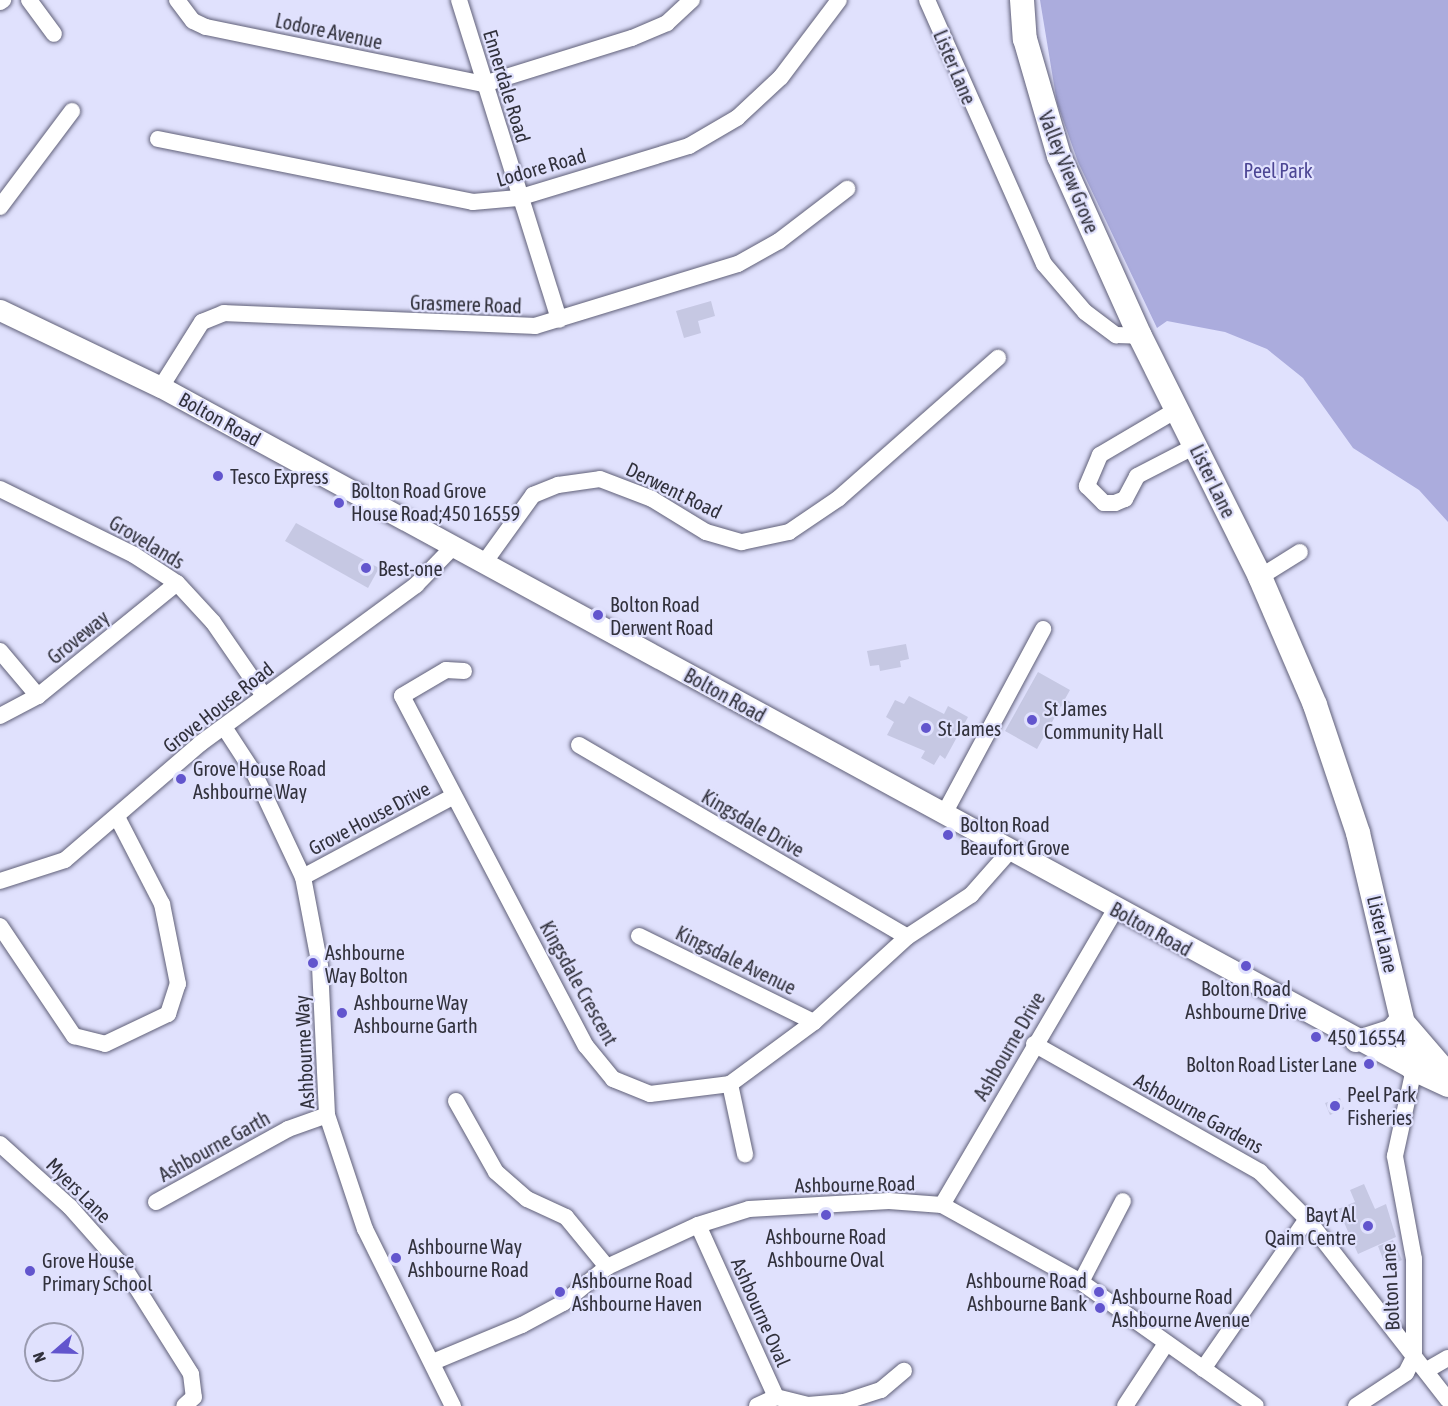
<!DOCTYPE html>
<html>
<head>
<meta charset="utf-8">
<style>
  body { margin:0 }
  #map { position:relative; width:1448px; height:1406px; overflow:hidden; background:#e0e1fd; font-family:"Asap Condensed",sans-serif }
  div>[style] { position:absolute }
  .green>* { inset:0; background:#abacdd }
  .building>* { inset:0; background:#c6c8e3 }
  .roads { filter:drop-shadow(0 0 2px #606078) drop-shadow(0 0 2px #606078) }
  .minor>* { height:16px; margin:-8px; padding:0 8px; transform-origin:8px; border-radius:8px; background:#fff }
  .major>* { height:21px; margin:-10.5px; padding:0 10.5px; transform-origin:10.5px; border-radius:10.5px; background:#fff }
  .highway>* { height:24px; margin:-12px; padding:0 12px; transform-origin:12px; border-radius:12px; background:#fff }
  .dots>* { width:16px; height:16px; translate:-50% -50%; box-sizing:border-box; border:3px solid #e0e1fd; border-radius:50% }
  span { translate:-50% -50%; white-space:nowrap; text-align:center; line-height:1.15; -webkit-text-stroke:4.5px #e0e1fd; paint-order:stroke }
  .street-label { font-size:20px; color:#31313c }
  .park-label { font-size:20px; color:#4c4694 }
  .poi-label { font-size:20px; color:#31313c }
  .left { translate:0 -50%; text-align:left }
  .right { translate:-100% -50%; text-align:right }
  .north { position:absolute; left:24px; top:1322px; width:60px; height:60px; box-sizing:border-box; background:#e0e1fd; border:2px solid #9a9bb0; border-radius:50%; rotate:250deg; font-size:16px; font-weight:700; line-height:24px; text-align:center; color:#31313c }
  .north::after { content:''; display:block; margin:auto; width:21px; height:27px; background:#6255cd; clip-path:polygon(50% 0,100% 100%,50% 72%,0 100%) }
</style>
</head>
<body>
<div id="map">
  <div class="green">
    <div style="clip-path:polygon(1040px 0,1448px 0,1448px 522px,1419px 490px,1353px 448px,1303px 378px,1267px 349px,1225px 332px,1167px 321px,1157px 328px,1078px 162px,1057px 103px)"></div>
  </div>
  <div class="building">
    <div style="clip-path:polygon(711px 301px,715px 316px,698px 321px,701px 333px,684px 338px,676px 311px)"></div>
    <div style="clip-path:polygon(296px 523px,379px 568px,368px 588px,285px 541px)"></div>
    <div style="clip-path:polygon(906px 644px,909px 659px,900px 661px,901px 667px,880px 671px,879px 665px,870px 666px,867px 651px)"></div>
    <div style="clip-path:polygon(1038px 672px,1070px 690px,1065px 699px,1072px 703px,1068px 709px,1061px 706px,1037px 749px,1005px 731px)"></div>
    <div style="clip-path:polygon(909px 696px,944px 714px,948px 706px,968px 717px,945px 759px,940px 755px,934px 765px,921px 758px,925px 751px,887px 735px,894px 722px,886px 717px,895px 700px,904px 704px)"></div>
    <div style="clip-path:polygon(1340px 1098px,1344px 1109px,1330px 1115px,1325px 1103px)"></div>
    <div style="clip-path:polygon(1364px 1184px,1375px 1209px,1386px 1204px,1396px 1237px,1358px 1254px,1338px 1209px,1355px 1202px,1350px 1190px)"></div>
    <div style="clip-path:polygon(1393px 1240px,1402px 1260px,1386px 1267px,1378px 1246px)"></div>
  </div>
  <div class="roads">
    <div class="minor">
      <div style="left:29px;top:0;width:42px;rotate:53.7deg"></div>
      <div style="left:177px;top:0;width:26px;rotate:53deg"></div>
      <div style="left:193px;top:21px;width:14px;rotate:25deg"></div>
      <div style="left:206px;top:27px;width:284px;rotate:11.6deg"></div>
      <div style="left:484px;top:84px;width:155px;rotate:-17.3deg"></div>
      <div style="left:632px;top:38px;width:38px;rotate:-23deg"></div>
      <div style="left:667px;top:23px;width:34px;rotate:-43deg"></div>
      <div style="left:459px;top:0;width:335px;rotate:72.6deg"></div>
      <div style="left:927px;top:0;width:289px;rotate:66.1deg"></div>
      <div style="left:1044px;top:264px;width:63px;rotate:49.5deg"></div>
      <div style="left:1085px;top:312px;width:39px;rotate:37deg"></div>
      <div style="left:1116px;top:335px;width:24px;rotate:2deg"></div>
      <div style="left:0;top:2px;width:4px;rotate:-34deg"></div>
      <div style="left:158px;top:139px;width:321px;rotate:11.3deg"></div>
      <div style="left:473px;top:202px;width:45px;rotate:-5.1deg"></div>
      <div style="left:518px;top:198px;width:179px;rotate:-16.9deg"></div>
      <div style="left:689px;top:146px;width:56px;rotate:-30.3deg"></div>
      <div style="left:737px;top:118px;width:60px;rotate:-43deg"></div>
      <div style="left:781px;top:77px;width:96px;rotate:-53deg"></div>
      <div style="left:0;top:207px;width:120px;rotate:-53.1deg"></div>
      <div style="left:161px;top:387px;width:77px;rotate:-57.8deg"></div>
      <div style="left:202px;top:322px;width:24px;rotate:-22deg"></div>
      <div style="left:224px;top:313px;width:311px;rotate:2.4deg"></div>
      <div style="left:535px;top:326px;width:212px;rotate:-17deg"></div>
      <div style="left:738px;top:264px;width:47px;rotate:-29.3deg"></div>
      <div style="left:779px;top:241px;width:86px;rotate:-37.4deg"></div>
      <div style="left:1178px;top:409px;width:91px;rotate:149.5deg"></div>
      <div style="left:1100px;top:455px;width:34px;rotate:113deg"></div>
      <div style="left:1087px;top:486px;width:24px;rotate:45deg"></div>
      <div style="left:1104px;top:503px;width:11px"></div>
      <div style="left:1115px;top:503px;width:11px;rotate:-22deg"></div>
      <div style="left:1125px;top:499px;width:26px;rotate:-62deg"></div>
      <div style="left:1137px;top:476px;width:68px;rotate:-27.3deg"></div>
      <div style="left:0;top:489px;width:149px;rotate:26.2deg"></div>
      <div style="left:134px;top:555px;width:51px;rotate:33.1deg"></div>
      <div style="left:177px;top:583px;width:53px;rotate:47.3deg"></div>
      <div style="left:213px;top:622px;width:90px;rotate:55.4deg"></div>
      <div style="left:484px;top:563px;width:84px;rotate:-54.2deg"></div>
      <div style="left:533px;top:495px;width:27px;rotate:-22deg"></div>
      <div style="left:558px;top:485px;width:42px;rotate:-8.1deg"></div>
      <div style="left:600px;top:479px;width:56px;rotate:21deg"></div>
      <div style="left:652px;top:499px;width:63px;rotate:31.4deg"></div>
      <div style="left:706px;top:532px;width:37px;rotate:16deg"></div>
      <div style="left:742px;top:542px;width:48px;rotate:-12deg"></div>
      <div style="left:789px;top:532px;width:60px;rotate:-34.2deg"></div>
      <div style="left:839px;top:498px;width:212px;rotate:-41.4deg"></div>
      <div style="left:1260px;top:577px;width:47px;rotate:-32deg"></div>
      <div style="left:0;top:651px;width:59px;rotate:49.8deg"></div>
      <div style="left:464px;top:671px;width:18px;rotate:-177deg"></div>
      <div style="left:446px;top:670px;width:51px;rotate:149.4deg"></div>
      <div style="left:402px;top:696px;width:395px;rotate:62.3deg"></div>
      <div style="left:586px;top:1046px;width:43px;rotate:50.7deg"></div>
      <div style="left:613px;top:1079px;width:40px;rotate:22deg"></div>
      <div style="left:650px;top:1094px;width:81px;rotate:-7.1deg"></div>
      <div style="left:730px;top:1084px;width:104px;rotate:-36.4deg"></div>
      <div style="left:814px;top:1022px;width:126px;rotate:-42.4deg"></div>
      <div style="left:907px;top:937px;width:77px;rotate:-33.3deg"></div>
      <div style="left:971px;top:895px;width:57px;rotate:-48.5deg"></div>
      <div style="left:0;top:716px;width:43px;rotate:-27.8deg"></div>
      <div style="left:38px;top:696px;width:179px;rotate:-39.1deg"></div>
      <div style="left:224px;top:727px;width:55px;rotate:56.9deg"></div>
      <div style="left:254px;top:773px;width:115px;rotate:64.8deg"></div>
      <div style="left:303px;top:877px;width:91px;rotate:79.2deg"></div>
      <div style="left:320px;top:966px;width:149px;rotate:87.3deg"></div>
      <div style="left:327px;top:1115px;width:120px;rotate:71.6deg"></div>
      <div style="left:365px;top:1229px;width:198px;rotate:63.6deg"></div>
      <div style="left:579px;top:745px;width:380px;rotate:30.3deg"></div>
      <div style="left:944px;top:814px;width:210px;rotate:-61.8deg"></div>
      <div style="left:303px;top:877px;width:171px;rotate:-28.2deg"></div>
      <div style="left:0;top:881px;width:68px;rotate:-17.9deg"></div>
      <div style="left:65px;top:860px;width:179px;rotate:-40.7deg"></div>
      <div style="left:201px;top:743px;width:267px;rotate:-36.3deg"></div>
      <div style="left:416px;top:585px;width:52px;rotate:-45.8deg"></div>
      <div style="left:0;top:926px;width:133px;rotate:56.1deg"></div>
      <div style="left:74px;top:1036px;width:32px;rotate:14deg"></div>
      <div style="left:105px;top:1044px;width:70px;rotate:-25.5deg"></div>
      <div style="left:168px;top:1014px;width:32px;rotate:-72deg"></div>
      <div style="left:178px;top:984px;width:82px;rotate:-101.3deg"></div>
      <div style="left:162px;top:904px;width:98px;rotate:-117.3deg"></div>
      <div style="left:639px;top:936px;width:195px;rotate:26.2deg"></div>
      <div style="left:1034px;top:1044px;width:260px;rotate:29.5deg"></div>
      <div style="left:1260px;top:1172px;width:66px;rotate:45deg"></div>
      <div style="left:1307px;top:1219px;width:229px;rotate:52.1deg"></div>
      <div style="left:730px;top:1084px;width:72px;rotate:77.9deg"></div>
      <div style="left:456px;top:1101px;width:81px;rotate:60.6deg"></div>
      <div style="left:496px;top:1172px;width:41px;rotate:41.1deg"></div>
      <div style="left:527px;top:1199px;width:43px;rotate:24.8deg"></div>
      <div style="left:566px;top:1217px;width:65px;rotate:50.6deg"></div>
      <div style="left:0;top:1144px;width:94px;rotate:42deg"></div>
      <div style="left:70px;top:1207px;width:83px;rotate:48.4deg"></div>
      <div style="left:125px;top:1269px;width:124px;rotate:57.8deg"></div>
      <div style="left:191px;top:1374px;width:23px;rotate:83deg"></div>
      <div style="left:194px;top:1397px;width:13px;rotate:138deg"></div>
      <div style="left:156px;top:1202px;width:151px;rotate:-28.9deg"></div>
      <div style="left:288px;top:1129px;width:41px;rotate:-19.7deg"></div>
      <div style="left:942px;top:1205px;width:343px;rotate:-59.6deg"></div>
      <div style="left:698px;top:1225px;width:189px;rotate:65.6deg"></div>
      <div style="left:776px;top:1397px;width:21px;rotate:155deg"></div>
      <div style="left:1081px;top:1282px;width:91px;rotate:-62.6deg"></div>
      <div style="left:433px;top:1362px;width:96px;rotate:-22.6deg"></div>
      <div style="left:522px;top:1325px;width:47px;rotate:-28.2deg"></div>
      <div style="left:563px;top:1303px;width:57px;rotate:-39.3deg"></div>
      <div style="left:607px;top:1267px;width:100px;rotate:-24.8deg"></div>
      <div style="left:698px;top:1225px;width:53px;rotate:-17.4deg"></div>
      <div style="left:749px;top:1209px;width:140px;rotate:-3.3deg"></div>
      <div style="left:889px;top:1201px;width:53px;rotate:4.3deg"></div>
      <div style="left:942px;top:1205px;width:159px;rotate:29deg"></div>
      <div style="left:1081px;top:1282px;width:214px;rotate:35.3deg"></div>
      <div style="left:1203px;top:1369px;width:183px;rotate:-55.3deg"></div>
      <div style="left:1427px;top:1370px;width:24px;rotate:-30deg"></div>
      <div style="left:776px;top:1397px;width:33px;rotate:14deg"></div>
      <div style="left:808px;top:1405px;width:36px;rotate:-5deg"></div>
      <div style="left:844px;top:1402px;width:39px;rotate:-18deg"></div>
      <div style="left:881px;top:1390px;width:30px;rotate:-40deg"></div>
      <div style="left:1125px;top:1406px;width:73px;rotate:-56.7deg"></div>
      <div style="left:1356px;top:1406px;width:60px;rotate:-33.4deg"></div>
      <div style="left:1406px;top:1373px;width:18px;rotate:-63deg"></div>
      <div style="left:1414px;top:1357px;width:98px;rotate:-90deg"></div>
      <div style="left:1414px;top:1259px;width:105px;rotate:-100.5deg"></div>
      <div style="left:1395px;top:1156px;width:89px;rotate:-77.7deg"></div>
    </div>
    <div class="major">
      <div style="left:0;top:310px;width:178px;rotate:25.6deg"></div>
      <div style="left:161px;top:387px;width:1427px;rotate:28.56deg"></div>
      <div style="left:1355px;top:1041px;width:38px;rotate:-18deg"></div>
      <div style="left:1391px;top:1029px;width:17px;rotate:-50deg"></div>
    </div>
    <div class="highway">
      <div style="left:1022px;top:0;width:39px;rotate:86deg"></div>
      <div style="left:1025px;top:39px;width:122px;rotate:73.8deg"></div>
      <div style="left:1059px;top:156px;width:197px;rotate:65.8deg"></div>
      <div style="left:1140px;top:336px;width:269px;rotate:63.5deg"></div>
      <div style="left:1260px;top:577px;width:139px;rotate:66.7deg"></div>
      <div style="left:1315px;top:705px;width:135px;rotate:71.4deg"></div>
      <div style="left:1358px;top:833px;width:243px;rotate:76.7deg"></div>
      <div style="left:1414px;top:1069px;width:38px;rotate:25deg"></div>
      <div style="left:1405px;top:1025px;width:66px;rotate:49.3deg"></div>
    </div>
  </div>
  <div class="dots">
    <div style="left:218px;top:476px;background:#6255cd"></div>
    <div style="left:339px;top:503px;background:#6255cd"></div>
    <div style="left:366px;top:568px;background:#6255cd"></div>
    <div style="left:598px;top:615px;background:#6255cd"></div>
    <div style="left:1032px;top:720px;background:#6255cd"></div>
    <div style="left:926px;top:728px;background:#6255cd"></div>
    <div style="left:181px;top:779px;background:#6255cd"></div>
    <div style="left:948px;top:835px;background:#6255cd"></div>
    <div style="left:313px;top:963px;background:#6255cd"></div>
    <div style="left:1246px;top:966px;background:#6255cd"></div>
    <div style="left:342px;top:1013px;background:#6255cd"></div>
    <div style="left:1316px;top:1037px;background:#6255cd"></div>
    <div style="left:1369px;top:1064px;background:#6255cd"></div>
    <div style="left:1335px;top:1106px;background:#6255cd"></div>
    <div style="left:826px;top:1215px;background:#6255cd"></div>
    <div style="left:1368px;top:1226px;background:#6255cd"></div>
    <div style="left:396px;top:1258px;background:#6255cd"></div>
    <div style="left:30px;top:1271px;background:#6255cd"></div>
    <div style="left:560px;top:1292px;background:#6255cd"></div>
    <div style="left:1099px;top:1292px;background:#6255cd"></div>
    <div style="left:1100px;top:1308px;background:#6255cd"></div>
  </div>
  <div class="street-label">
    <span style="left:329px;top:31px;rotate:12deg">Lodore Avenue</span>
    <span style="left:955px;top:67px;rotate:67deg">Lister Lane</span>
    <span style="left:507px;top:86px;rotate:73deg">Ennerdale Road</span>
    <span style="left:541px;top:167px;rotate:-16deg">Lodore Road</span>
    <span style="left:1069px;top:172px;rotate:68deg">Valley View Grove</span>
    <span style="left:466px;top:304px;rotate:2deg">Grasmere Road</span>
    <span style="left:220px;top:419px;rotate:29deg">Bolton Road</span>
    <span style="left:1213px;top:481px;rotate:64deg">Lister Lane</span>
    <span style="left:674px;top:490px;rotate:26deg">Derwent Road</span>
    <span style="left:147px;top:542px;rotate:31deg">Grovelands</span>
    <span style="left:78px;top:637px;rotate:-39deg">Groveway</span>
    <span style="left:725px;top:695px;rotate:29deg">Bolton Road</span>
    <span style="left:218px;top:707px;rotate:-38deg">Grove House Road</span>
    <span style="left:369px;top:818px;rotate:-28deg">Grove House Drive</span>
    <span style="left:753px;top:823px;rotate:30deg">Kingsdale Drive</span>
    <span style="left:1151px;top:929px;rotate:29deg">Bolton Road</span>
    <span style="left:1383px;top:934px;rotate:77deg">Lister Lane</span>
    <span style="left:736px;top:960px;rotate:26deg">Kingsdale Avenue</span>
    <span style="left:579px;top:983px;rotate:61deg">Kingsdale Crescent</span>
    <span style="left:1009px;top:1046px;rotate:-60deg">Ashbourne Drive</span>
    <span style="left:304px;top:1052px;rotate:-93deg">Ashbourne Way</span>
    <span style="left:1199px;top:1113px;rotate:29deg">Ashbourne Gardens</span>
    <span style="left:214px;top:1146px;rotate:-29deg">Ashbourne Garth</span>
    <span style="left:855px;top:1184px;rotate:-1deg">Ashbourne Road</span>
    <span style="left:79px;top:1190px;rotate:45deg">Myers Lane</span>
    <span style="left:1390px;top:1287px;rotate:-93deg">Bolton Lane</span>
    <span style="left:761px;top:1312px;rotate:66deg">Ashbourne Oval</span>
  </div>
  <div class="park-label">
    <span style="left:1278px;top:170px">Peel Park</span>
  </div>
  <div class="poi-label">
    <span class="left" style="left:230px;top:476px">Tesco Express</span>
    <span class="left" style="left:351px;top:502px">Bolton Road Grove<br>House Road;450 16559</span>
    <span class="left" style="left:378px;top:568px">Best-one</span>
    <span class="left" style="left:610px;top:616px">Bolton Road<br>Derwent Road</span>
    <span class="left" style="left:1044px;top:720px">St James<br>Community Hall</span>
    <span class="left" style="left:938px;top:728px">St James</span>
    <span class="left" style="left:193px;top:780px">Grove House Road<br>Ashbourne Way</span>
    <span class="left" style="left:960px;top:836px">Bolton Road<br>Beaufort Grove</span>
    <span class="left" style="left:325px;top:964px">Ashbourne<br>Way Bolton</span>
    <span style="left:1246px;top:1000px">Bolton Road<br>Ashbourne Drive</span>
    <span class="left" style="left:354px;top:1014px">Ashbourne Way<br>Ashbourne Garth</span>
    <span class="left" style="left:1328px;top:1037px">450 16554</span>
    <span class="right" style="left:1357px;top:1064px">Bolton Road Lister Lane</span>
    <span class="left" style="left:1347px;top:1106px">Peel Park<br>Fisheries</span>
    <span class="right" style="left:1356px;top:1226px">Bayt Al<br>Qaim Centre</span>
    <span style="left:826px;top:1248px">Ashbourne Road<br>Ashbourne Oval</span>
    <span class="left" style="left:408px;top:1258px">Ashbourne Way<br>Ashbourne Road</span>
    <span class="left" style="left:42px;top:1272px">Grove House<br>Primary School</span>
    <span class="left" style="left:572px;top:1292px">Ashbourne Road<br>Ashbourne Haven</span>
    <span class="right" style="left:1087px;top:1292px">Ashbourne Road<br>Ashbourne Bank</span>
    <span class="left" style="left:1112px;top:1308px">Ashbourne Road<br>Ashbourne Avenue</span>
  </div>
  <div class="north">N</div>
</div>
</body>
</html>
